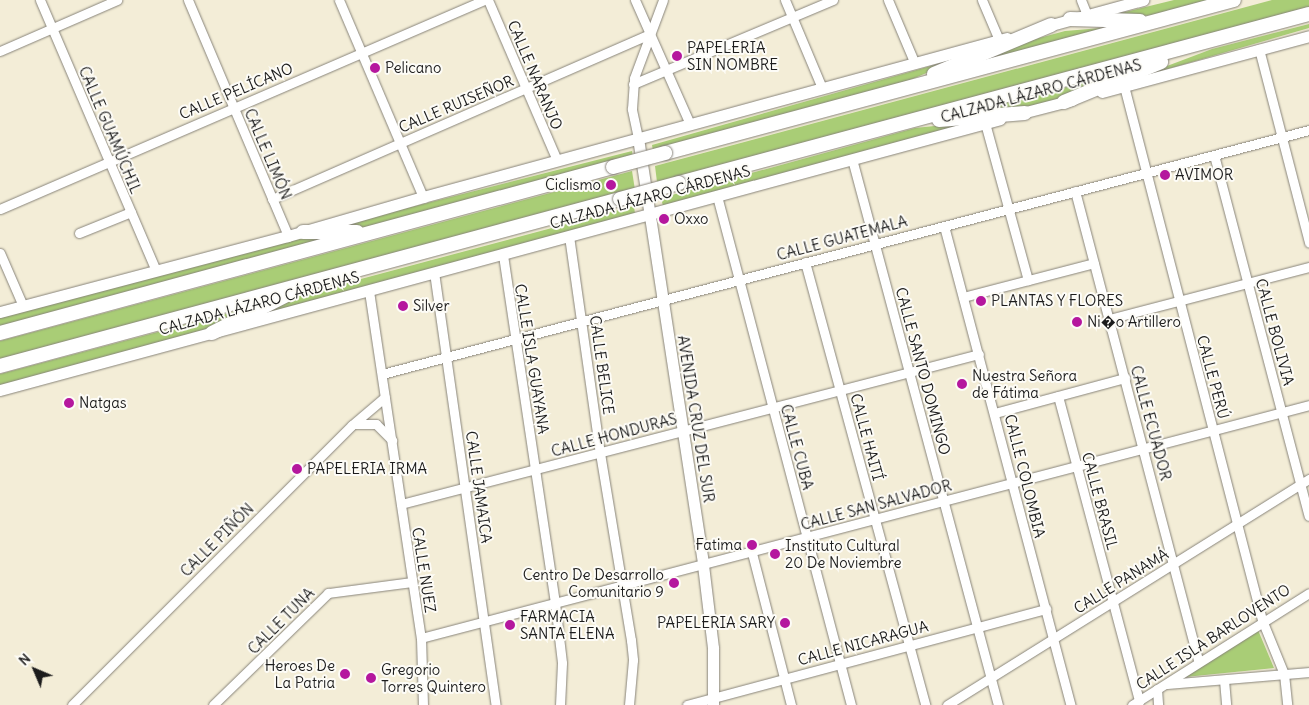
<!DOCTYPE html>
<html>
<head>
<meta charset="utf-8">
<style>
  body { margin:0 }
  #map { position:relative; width:1309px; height:705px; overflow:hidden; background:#f3edd7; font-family:Delius,sans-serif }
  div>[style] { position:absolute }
  .green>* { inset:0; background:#a9cd76 }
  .roads { filter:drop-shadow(0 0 1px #88847a) drop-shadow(0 0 1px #88847a) }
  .minor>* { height:9px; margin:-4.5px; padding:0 4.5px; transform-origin:4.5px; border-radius:4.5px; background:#fff }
  .major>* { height:11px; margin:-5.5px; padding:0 5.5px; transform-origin:5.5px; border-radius:5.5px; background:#fff }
  .highway>* { height:14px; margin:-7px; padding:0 7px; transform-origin:7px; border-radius:7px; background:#fff }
  .bridges { filter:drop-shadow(0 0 1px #88847a) drop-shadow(0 0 1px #88847a) }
  .highway-bridge>* { height:14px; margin:-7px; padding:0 7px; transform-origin:7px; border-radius:7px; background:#fff }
  .dots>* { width:14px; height:14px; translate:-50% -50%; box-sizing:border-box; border:2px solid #fdfcf7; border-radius:50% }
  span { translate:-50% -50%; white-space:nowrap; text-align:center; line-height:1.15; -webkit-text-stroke:4px #fdfcf7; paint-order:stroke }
  .poi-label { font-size:15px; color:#1c1c1c }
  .left { translate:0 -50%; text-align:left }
  .right { translate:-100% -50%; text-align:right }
  .street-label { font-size:15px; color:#1c1c1c }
  .north { position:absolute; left:10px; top:645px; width:50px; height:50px; -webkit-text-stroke:4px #fdfcf7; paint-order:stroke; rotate:315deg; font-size:14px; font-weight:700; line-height:20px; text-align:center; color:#1c1c1c }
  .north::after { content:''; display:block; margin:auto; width:18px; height:22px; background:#1c1c1c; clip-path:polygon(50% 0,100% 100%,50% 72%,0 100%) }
</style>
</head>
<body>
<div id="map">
  <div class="green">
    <div style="clip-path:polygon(1174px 0,1213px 0,1153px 16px,1117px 14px)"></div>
    <div style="clip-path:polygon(1272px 0,1309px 0,1309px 7px,657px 182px,655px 166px)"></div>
    <div style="clip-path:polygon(1309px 24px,1309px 28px,1130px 80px,1212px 49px)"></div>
    <div style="clip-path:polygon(1125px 26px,958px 71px,1009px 46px,1065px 31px)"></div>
    <div style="clip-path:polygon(966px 56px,880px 93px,653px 151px,652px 145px)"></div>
    <div style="clip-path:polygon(1133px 70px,1060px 100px,1027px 109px,961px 114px)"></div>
    <div style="clip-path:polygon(983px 121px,663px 206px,661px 198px,915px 128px)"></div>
    <div style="clip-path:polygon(632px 151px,633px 157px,378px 229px,332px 227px)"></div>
    <div style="clip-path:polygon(632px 171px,635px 190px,0 359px,0 341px)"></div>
    <div style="clip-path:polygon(634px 206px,635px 214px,246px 321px,301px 295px)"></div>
    <div style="clip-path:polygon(302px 237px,346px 238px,0 330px,0 318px)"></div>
    <div style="clip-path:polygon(270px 302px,209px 330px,0 386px,0 374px)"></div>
    <div style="clip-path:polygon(1258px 630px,1274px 668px,1185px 677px)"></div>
  </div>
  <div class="roads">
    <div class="minor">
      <div style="left:40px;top:0;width:295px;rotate:66.8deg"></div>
      <div style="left:188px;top:0;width:256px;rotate:67deg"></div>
      <div style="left:339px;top:0;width:214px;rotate:66.9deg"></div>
      <div style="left:488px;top:0;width:174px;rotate:66.7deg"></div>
      <div style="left:635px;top:0;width:136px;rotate:66.1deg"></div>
      <div style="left:785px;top:0;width:95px;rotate:67.2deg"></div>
      <div style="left:888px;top:0;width:69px;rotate:67.1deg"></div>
      <div style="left:982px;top:0;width:43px;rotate:67deg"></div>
      <div style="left:1081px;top:0;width:16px;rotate:68deg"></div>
      <div style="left:1259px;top:49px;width:200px;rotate:75.5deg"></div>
      <div style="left:0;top:51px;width:128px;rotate:-23.6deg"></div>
      <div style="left:633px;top:84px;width:217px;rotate:-22.8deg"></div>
      <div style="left:1124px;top:86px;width:552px;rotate:75.51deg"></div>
      <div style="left:1262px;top:620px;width:58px;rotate:67.8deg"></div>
      <div style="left:1284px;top:674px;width:31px;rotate:84deg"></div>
      <div style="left:985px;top:123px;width:163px;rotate:74.7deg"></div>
      <div style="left:638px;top:138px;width:30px;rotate:-102deg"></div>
      <div style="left:632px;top:109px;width:31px;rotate:-86deg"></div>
      <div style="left:634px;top:78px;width:83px;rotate:-69.6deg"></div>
      <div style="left:1214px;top:155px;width:373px;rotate:75.3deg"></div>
      <div style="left:852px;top:159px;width:565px;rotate:75.03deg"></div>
      <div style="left:1075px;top:191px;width:487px;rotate:75.3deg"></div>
      <div style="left:717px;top:196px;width:526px;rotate:75.25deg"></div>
      <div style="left:272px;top:199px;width:412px;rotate:-23.6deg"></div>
      <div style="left:0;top:209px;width:527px;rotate:-23.36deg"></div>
      <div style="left:944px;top:226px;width:496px;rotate:75.2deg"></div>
      <div style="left:79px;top:233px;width:56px;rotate:-22deg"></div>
      <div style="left:569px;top:236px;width:219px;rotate:81.9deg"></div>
      <div style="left:600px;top:453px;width:190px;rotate:80.6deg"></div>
      <div style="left:631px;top:640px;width:20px;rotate:84deg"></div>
      <div style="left:633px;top:660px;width:45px;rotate:95.1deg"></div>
      <div style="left:0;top:253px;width:58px;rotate:66.5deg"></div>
      <div style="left:503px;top:255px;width:352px;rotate:81.5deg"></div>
      <div style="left:555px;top:603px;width:60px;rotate:83.3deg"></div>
      <div style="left:562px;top:663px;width:42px;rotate:92.7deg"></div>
      <div style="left:805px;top:262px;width:459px;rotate:74.8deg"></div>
      <div style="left:434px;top:272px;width:437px;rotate:81.9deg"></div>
      <div style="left:369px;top:291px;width:351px;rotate:81.5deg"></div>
      <div style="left:421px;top:638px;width:67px;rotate:88.3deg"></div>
      <div style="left:963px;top:297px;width:135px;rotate:-14.5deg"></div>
      <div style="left:1109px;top:319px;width:207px;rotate:-14.6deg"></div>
      <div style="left:382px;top:374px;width:959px;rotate:-14.75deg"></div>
      <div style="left:1058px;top:396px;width:316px;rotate:75.1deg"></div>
      <div style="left:995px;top:413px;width:135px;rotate:-15.1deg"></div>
      <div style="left:354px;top:424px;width:22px"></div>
      <div style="left:376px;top:424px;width:23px;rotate:45deg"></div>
      <div style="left:401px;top:504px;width:597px;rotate:-14.55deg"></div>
      <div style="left:752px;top:553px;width:157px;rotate:75.6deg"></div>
      <div style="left:421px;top:638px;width:918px;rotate:-14.7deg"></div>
      <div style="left:1224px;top:680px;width:25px;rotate:85deg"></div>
      <div style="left:1167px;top:684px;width:143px;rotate:-4.8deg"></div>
      <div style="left:1157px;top:689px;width:16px;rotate:86deg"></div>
      <div style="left:72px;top:705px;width:396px;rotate:-45deg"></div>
      <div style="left:352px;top:425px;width:43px;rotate:-40.3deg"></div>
      <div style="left:213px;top:705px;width:161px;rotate:-44.2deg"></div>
      <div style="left:328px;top:593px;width:84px;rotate:-7.5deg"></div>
      <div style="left:687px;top:705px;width:372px;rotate:-15deg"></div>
      <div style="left:947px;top:705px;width:427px;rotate:-32deg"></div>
      <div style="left:1132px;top:705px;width:209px;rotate:-32.3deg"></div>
    </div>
    <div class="major">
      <div style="left:1044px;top:27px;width:103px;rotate:-15.3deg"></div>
      <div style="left:1102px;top:92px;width:214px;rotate:-15.1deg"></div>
      <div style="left:1018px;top:114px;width:56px;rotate:-14.5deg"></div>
      <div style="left:638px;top:138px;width:432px;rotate:81.3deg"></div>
      <div style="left:703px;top:565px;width:84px;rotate:83.1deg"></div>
      <div style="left:713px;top:648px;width:57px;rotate:90deg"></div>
      <div style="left:0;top:312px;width:298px;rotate:-14.8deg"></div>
      <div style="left:288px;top:236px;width:141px;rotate:-16.1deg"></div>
      <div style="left:423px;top:197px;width:605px;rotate:-15.23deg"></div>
      <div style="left:0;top:390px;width:1036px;rotate:-15.16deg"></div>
    </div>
    <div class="highway">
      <div style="left:1070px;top:19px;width:70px;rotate:1.6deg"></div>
      <div style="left:934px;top:74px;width:127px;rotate:-22.7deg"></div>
      <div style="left:1064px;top:102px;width:105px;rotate:-22.4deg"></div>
      <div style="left:939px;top:120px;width:86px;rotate:-4.7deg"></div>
      <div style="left:665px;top:153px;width:589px;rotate:-15.05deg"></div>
      <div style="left:679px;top:183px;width:652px;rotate:-15.02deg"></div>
      <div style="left:303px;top:232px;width:54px"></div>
      <div style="left:0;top:333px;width:635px;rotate:-15.15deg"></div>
      <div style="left:212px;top:333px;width:86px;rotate:-26.9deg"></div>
      <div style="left:0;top:366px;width:642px;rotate:-15.08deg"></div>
    </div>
  </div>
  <div class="bridges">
    <div class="highway-bridge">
      <div style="left:613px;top:167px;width:54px;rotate:-15.1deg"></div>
      <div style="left:620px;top:199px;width:61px;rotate:-15.2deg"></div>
    </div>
  </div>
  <div class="dots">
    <div style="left:677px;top:56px;background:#b5179e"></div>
    <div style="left:375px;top:68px;background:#b5179e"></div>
    <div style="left:1165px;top:175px;background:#b5179e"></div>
    <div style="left:611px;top:185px;background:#b5179e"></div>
    <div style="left:664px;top:219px;background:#b5179e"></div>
    <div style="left:981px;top:301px;background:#b5179e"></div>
    <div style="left:403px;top:306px;background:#b5179e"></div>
    <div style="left:1077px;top:322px;background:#b5179e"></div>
    <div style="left:962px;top:384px;background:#b5179e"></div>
    <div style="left:69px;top:403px;background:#b5179e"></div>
    <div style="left:297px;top:469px;background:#b5179e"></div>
    <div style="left:752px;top:545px;background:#b5179e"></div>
    <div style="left:775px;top:554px;background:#b5179e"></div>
    <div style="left:674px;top:583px;background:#b5179e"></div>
    <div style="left:785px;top:623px;background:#b5179e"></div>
    <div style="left:510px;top:625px;background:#b5179e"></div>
    <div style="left:345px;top:674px;background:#b5179e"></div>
    <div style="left:371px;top:678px;background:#b5179e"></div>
  </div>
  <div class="poi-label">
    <span class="left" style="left:687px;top:56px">PAPELERIA<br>SIN NOMBRE</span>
    <span class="left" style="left:385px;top:68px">Pelicano</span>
    <span class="left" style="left:1175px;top:175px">AVIMOR</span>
    <span class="right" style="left:601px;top:185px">Ciclismo</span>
    <span class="left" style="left:674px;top:219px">Oxxo</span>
    <span class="left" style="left:991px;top:301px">PLANTAS Y FLORES</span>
    <span class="left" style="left:413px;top:306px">Silver</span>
    <span class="left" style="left:1087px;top:322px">Ni�o Artillero</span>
    <span class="left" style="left:972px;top:384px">Nuestra Señora<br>de Fátima</span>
    <span class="left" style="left:79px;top:403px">Natgas</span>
    <span class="left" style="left:307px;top:469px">PAPELERIA IRMA</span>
    <span class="right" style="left:742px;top:545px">Fatima</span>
    <span class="left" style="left:785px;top:554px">Instituto Cultural<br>20 De Noviembre</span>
    <span class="right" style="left:664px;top:583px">Centro De Desarrollo<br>Comunitario 9</span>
    <span class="left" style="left:520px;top:625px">FARMACIA<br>SANTA ELENA</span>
    <span class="right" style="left:775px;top:623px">PAPELERIA SARY</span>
    <span class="right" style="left:335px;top:674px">Heroes De<br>La Patria</span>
    <span class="left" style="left:381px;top:678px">Gregorio<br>Torres Quintero</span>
  </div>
  <div class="street-label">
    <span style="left:535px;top:75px;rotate:67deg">CALLE NARANJO</span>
    <span style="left:236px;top:91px;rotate:-23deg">CALLE PELÍCANO</span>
    <span style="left:1041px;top:91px;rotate:-15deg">CALZADA LÁZARO CÁRDENAS</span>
    <span style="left:456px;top:104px;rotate:-23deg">CALLE RUISEÑOR</span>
    <span style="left:110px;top:130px;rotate:67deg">CALLE GUAMÚCHIL</span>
    <span style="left:268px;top:154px;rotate:67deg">CALLE LIMÓN</span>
    <span style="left:650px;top:197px;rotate:-15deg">CALZADA LÁZARO CÁRDENAS</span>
    <span style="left:842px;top:238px;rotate:-15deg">CALLE GUATEMALA</span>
    <span style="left:259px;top:303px;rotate:-15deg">CALZADA LÁZARO CÁRDENAS</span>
    <span style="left:1275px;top:332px;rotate:75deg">CALLE BOLIVIA</span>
    <span style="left:532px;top:359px;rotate:81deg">CALLE ISLA GUAYANA</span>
    <span style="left:602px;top:365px;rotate:82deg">CALLE BELICE</span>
    <span style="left:923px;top:371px;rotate:75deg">CALLE SANTO DOMINGO</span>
    <span style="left:1213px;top:377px;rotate:75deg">CALLE PERÚ</span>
    <span style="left:696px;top:419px;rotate:81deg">AVENIDA CRUZ DEL SUR</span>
    <span style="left:1151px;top:423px;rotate:75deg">CALLE ECUADOR</span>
    <span style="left:614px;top:435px;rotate:-15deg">CALLE HONDURAS</span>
    <span style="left:867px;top:437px;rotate:75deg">CALLE HAITÍ</span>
    <span style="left:797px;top:447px;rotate:75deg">CALLE CUBA</span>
    <span style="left:1025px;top:476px;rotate:76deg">CALLE COLOMBIA</span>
    <span style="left:479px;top:487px;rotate:82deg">CALLE JAMAICA</span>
    <span style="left:1100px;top:501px;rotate:75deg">CALLE BRASIL</span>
    <span style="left:876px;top:505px;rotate:-15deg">CALLE SAN SALVADOR</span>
    <span style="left:217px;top:540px;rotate:-45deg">CALLE PIÑÓN</span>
    <span style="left:424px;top:570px;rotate:81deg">CALLE NUEZ</span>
    <span style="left:1121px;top:581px;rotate:-32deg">CALLE PANAMÁ</span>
    <span style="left:281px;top:621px;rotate:-45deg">CALLE TUNA</span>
    <span style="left:1213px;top:637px;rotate:-33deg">CALLE ISLA BARLOVENTO</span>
    <span style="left:863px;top:643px;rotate:-15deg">CALLE NICARAGUA</span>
  </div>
  <div class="north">N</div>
</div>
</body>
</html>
